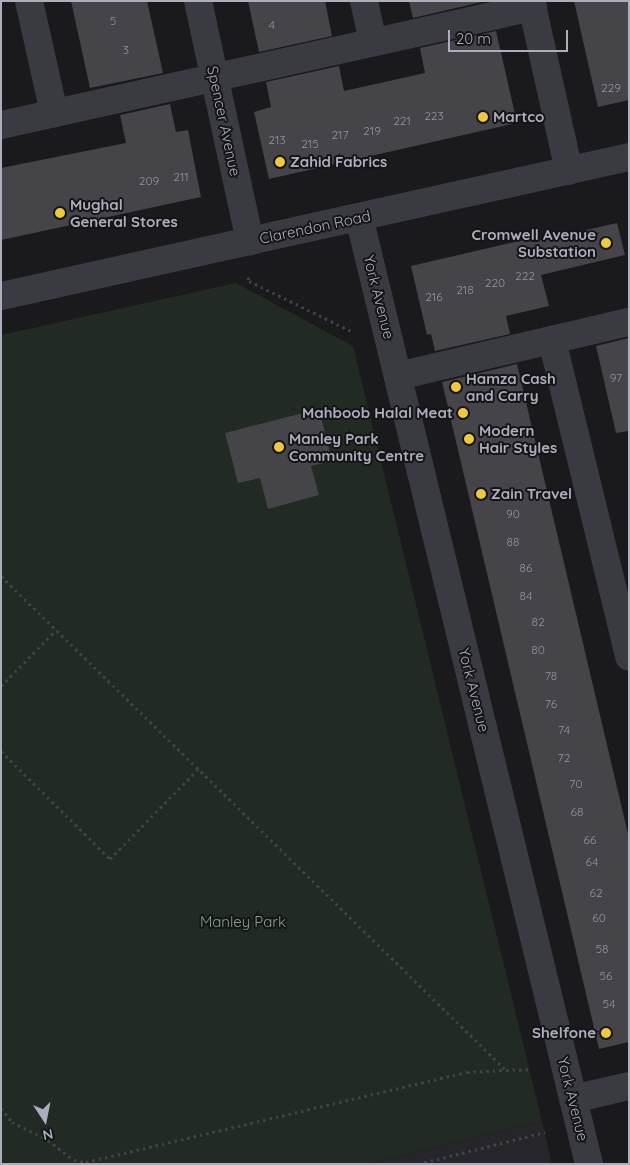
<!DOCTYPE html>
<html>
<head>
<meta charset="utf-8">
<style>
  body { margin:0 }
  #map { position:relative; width:630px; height:1165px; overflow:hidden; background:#1a191c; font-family:Quicksand,sans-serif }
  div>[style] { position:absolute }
  .built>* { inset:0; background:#262529 }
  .green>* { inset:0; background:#212a23 }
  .building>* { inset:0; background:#444449 }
  .path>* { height:3px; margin-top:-1.5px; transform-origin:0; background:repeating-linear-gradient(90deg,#404248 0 2.5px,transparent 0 6.5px) }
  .minor>* { height:28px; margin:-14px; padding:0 14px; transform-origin:14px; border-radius:14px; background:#3a3b41 }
  .dots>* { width:14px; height:14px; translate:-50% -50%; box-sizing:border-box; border:2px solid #151417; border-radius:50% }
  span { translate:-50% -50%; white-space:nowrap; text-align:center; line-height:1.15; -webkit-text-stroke:4px #151417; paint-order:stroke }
  .number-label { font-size:12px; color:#92949e }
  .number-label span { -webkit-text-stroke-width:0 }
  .poi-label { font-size:15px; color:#acafbb; font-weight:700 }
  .left { translate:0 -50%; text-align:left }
  .right { translate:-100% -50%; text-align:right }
  .street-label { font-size:15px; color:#acafbb }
  .park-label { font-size:15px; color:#84a58a }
  .frame { position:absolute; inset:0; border:2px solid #acafbb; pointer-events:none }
  .north { position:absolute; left:20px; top:1095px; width:50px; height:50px; -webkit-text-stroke:4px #151417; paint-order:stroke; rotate:169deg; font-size:14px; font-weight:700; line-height:20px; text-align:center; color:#acafbb }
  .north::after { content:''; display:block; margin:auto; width:18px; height:22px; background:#acafbb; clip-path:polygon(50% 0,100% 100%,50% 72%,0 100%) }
  .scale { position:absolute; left:448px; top:30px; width:120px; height:22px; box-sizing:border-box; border:2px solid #acafbb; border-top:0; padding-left:6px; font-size:15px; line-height:18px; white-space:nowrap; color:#acafbb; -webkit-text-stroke:4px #151417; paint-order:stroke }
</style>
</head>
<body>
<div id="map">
  <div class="built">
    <div style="clip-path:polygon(542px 1121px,552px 1164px,369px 1164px)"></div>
  </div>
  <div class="green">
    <div style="clip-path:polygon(236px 283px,353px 346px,542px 1121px,369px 1164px,1px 1164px,1px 335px)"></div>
  </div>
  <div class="building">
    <div style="clip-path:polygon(71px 1px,147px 1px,163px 73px,90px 88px)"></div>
    <div style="clip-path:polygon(248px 1px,325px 1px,332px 36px,259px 52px)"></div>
    <div style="clip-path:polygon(409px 1px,486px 1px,413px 18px)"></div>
    <div style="clip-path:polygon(574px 1px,629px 1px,629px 100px,598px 107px)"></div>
    <div style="clip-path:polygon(496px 31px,517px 123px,269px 179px,254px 112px,271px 107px,266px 82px,339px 66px,344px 91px,425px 73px,420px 48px)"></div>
    <div style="clip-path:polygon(170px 104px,176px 132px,188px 130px,201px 197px,1px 240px,1px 168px,126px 143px,120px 115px)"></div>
    <div style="clip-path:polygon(617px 223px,625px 255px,541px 275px,549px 306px,506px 316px,510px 334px,435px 351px,431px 334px,427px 335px,411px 266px,532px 238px,533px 242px)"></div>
    <div style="clip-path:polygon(629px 338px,629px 431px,616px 433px,596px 346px)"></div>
    <div style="clip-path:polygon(517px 364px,629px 838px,629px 1042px,599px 1049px,442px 382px)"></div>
    <div style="clip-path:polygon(319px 409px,332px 461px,311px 466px,319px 495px,268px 509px,260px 478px,238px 483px,225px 433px)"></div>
  </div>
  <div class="path">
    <div style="left:248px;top:277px;width:4px;rotate:76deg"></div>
    <div style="left:249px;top:281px;width:114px;rotate:26.1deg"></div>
    <div style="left:1px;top:576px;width:706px;rotate:44.37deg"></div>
    <div style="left:506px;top:1070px;width:23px;rotate:-2deg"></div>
    <div style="left:1px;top:686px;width:78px;rotate:-45.5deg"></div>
    <div style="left:1px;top:751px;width:153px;rotate:44.7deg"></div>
    <div style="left:110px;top:859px;width:126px;rotate:-45.6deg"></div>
    <div style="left:1px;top:1108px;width:18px;rotate:52deg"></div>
    <div style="left:12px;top:1122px;width:40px;rotate:26.6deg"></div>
    <div style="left:48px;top:1140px;width:33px;rotate:38deg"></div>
    <div style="left:74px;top:1160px;width:12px;rotate:9deg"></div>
    <div style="left:86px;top:1162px;width:391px;rotate:-13.3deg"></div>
    <div style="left:467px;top:1072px;width:38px;rotate:-3deg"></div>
    <div style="left:418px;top:1164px;width:131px;rotate:-14.1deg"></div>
  </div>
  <div class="minor">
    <div style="left:29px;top:1px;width:115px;rotate:77.4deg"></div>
    <div style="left:198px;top:1px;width:246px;rotate:77.8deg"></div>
    <div style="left:364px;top:1px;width:42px;rotate:77.6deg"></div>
    <div style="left:531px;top:1px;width:174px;rotate:77.4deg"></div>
    <div style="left:1px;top:125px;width:545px;rotate:-12.51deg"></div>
    <div style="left:359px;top:217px;width:975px;rotate:76.35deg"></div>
    <div style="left:1px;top:296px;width:643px;rotate:-12.48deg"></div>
    <div style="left:552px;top:340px;width:326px;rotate:76.3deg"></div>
    <div style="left:398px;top:376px;width:237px;rotate:-13.2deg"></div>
    <div style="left:573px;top:1099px;width:57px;rotate:-13.1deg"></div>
  </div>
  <div class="dots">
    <div style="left:483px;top:117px;background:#efc83e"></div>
    <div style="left:280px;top:162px;background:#efc83e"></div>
    <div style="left:60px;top:213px;background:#efc83e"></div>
    <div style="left:606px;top:243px;background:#efc83e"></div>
    <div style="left:456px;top:387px;background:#efc83e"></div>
    <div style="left:463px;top:413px;background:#efc83e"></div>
    <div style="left:469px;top:439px;background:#efc83e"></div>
    <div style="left:279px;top:447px;background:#efc83e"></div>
    <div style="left:481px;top:494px;background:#efc83e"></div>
    <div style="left:606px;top:1033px;background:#efc83e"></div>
  </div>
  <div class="number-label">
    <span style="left:113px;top:21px">5</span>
    <span style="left:272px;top:25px">4</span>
    <span style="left:126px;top:50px">3</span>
    <span style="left:611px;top:88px">229</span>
    <span style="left:434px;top:116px">223</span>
    <span style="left:402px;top:121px">221</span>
    <span style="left:372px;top:131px">219</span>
    <span style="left:340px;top:135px">217</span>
    <span style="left:277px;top:140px">213</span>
    <span style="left:310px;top:144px">215</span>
    <span style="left:181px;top:177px">211</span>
    <span style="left:149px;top:181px">209</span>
    <span style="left:525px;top:276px">222</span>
    <span style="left:495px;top:283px">220</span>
    <span style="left:465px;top:290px">218</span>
    <span style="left:434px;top:297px">216</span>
    <span style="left:616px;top:378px">97</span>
    <span style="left:513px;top:514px">90</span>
    <span style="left:513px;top:542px">88</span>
    <span style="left:526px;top:568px">86</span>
    <span style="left:526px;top:596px">84</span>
    <span style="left:538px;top:622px">82</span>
    <span style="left:538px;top:650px">80</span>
    <span style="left:551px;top:676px">78</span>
    <span style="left:551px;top:704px">76</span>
    <span style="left:564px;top:730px">74</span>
    <span style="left:564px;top:758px">72</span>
    <span style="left:576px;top:784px">70</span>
    <span style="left:577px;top:812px">68</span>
    <span style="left:590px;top:840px">66</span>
    <span style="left:592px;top:862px">64</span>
    <span style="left:596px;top:893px">62</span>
    <span style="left:599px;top:918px">60</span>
    <span style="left:602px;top:949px">58</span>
    <span style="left:606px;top:976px">56</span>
    <span style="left:609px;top:1004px">54</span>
  </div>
  <div class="poi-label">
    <span class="left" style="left:493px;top:117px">Martco</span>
    <span class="left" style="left:290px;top:162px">Zahid Fabrics</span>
    <span class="left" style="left:70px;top:213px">Mughal<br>General Stores</span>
    <span class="right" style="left:596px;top:243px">Cromwell Avenue<br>Substation</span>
    <span class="left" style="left:466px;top:387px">Hamza Cash<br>and Carry</span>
    <span class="right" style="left:453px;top:413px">Mahboob Halal Meat</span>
    <span class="left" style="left:479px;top:439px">Modern<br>Hair Styles</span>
    <span class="left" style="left:289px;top:447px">Manley Park<br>Community Centre</span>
    <span class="left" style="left:491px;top:494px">Zain Travel</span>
    <span class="right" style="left:596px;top:1033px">Shelfone</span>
  </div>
  <div class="street-label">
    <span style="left:224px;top:121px;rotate:78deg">Spencer Avenue</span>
    <span style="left:315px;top:227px;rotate:-12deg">Clarendon Road</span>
    <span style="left:379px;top:297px;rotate:76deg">York Avenue</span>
    <span style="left:474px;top:690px;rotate:76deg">York Avenue</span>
    <span style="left:573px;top:1099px;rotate:76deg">York Avenue</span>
  </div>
  <div class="park-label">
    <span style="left:243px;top:922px">Manley Park</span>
  </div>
  <div class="frame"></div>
  <div class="north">N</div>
  <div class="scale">20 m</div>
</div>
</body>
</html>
